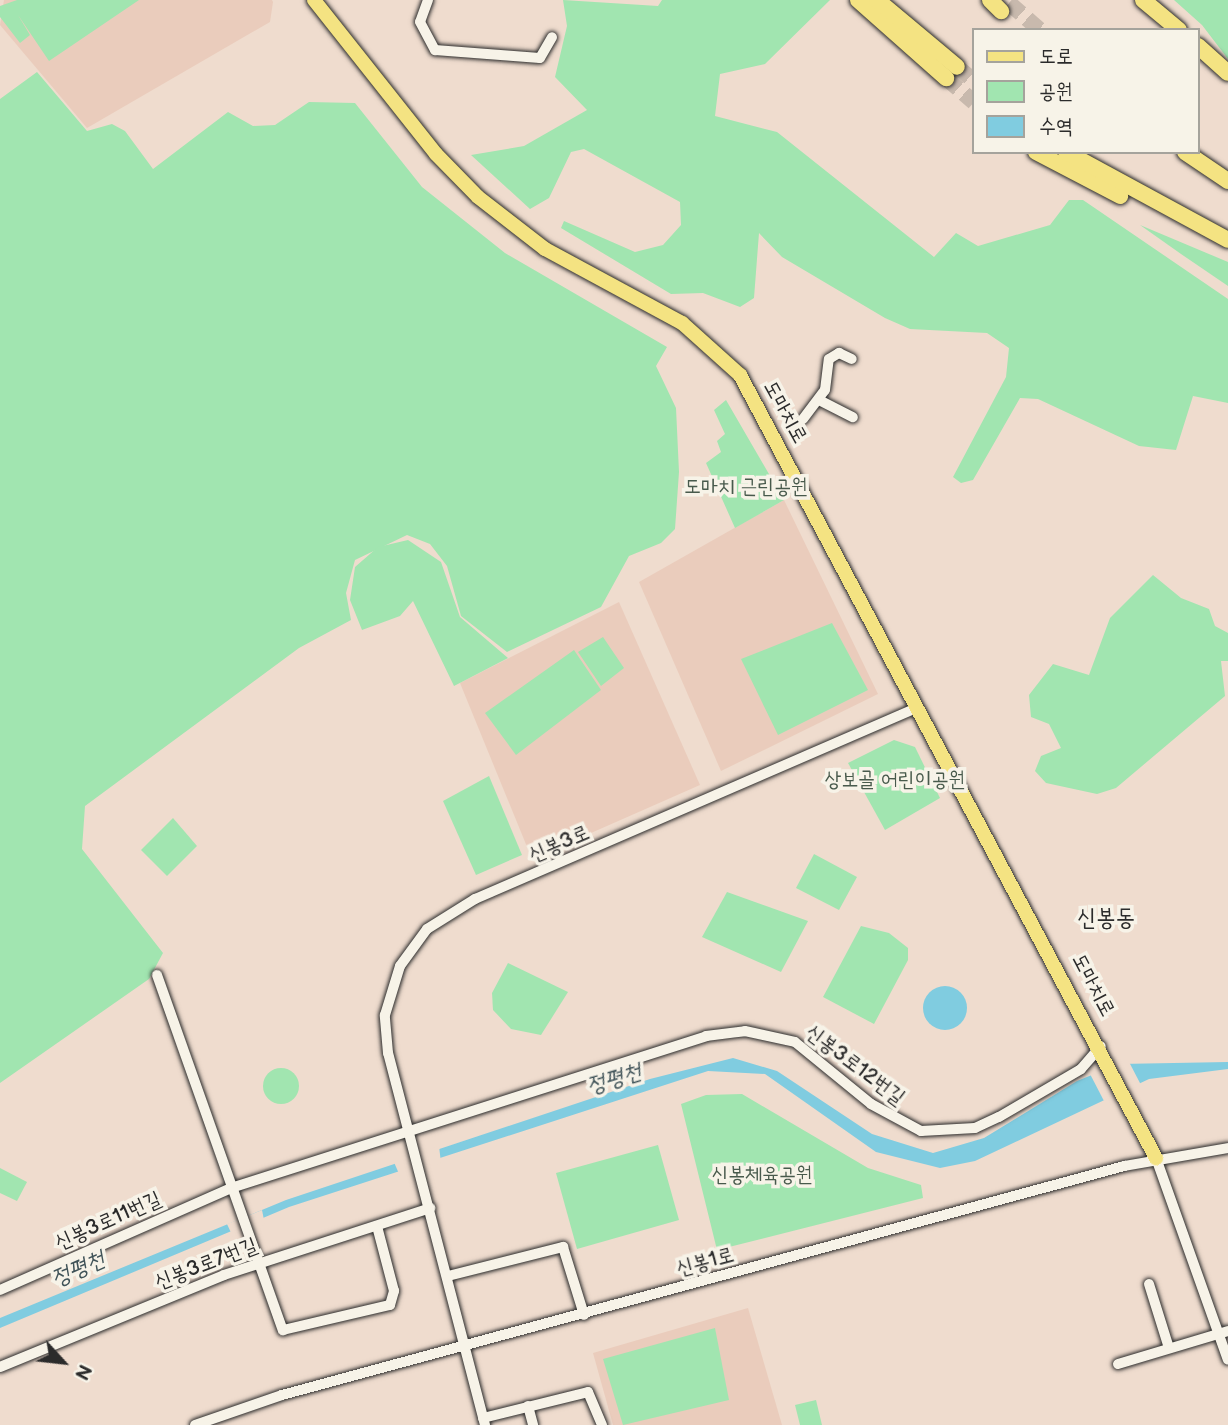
<!DOCTYPE html>
<html>
<head>
<meta charset="utf-8">
<style>
  body { margin:0 }
  #map { position:relative; width:1228px; height:1425px; overflow:hidden; background:#efdcce; font-family:"Balsamiq Sans","Poor Story",sans-serif }
  div>[style] { position:absolute }
  .built>* { inset:0; background:#eaccbc }
  .green>* { inset:0; background:#a1e5b0 }
  .round { border-radius:50% }
  .water>* { inset:0; background:#80cce0 }
  .pier>* { inset:0; background:#efdcce }
  .highway-tunnel>* { height:16px; margin-top:-8px; transform-origin:0; background:repeating-linear-gradient(90deg,#c8b9ad 0 16px,transparent 0 24px) }
  .roads { filter:drop-shadow(0 0 2px #2b2b2b) drop-shadow(0 0 2px #2b2b2b) }
  .minor>* { height:10px; margin:-5px; padding:0 5px; transform-origin:5px; border-radius:5px; background:#f7f3e8 }
  .major>* { height:14px; margin:-7px; padding:0 7px; transform-origin:7px; border-radius:7px; background:#f4e382 }
  .highway>* { height:16px; margin:-8px; padding:0 8px; transform-origin:8px; border-radius:8px; background:#f4e382 }
  span { translate:-50% -50%; white-space:nowrap; text-align:center; line-height:1.15; -webkit-text-stroke:7px #f7f3e8; paint-order:stroke }
  .street-label { font-size:21px; color:#2b2b2b }
  .park-label { font-size:21px; color:#485a4c }
  .water-label { font-size:23px; color:#405358; font-style:italic }
  .quarter-label { font-size:24px; color:#2b2b2b }
  .legend { position:absolute; left:972px; top:28px; width:228px; height:126px; box-sizing:border-box; background:#f7f3e8; border:2px solid #a5a39c; margin:0; padding:9px 12px; list-style:none; font-size:21px; color:#2b2b2b }
  .legend li { display:flex; align-items:center; gap:14px; height:35px }
  .legend b { width:35px; border:2px solid #a5a39c }
  .north { position:absolute; left:28px; top:1327px; width:70px; height:70px; -webkit-text-stroke:5px #f7f3e8; paint-order:stroke; rotate:117deg; font-size:19px; font-weight:700; line-height:28px; text-align:center; color:#2b2b2b }
  .north::after { content:''; display:block; margin:auto; width:24px; height:32px; background:#2b2b2b; clip-path:polygon(50% 0,100% 100%,50% 72%,0 100%) }
</style>
</head>
<body>
<div id="map">
  <div class="built">
    <div style="clip-path:polygon(4px 0,272px 0,273px 2px,270px 22px,87px 128px,0 25px)"></div>
    <div style="clip-path:polygon(784px 500px,878px 694px,721px 771px,639px 582px)"></div>
    <div style="clip-path:polygon(619px 602px,700px 785px,532px 859px,460px 683px)"></div>
    <div style="clip-path:polygon(748px 1308px,782px 1425px,613px 1425px,593px 1353px)"></div>
  </div>
  <div class="green">
    <div style="clip-path:polygon(17px 0,139px 0,49px 61px,18px 15px,30px 35px,20px 43px,0 17px,0 6px)"></div>
    <div style="clip-path:polygon(563px 0,658px 6px,662px 0,830px 0,765px 64px,720px 74px,715px 116px,777px 132px,934px 257px,956px 233px,978px 246px,1050px 225px,1069px 200px,1083px 200px,1228px 299px,1228px 403px,1193px 396px,1176px 450px,1139px 446px,1038px 399px,1020px 398px,973px 480px,961px 483px,953px 477px,1006px 377px,1009px 348px,987px 333px,910px 329px,885px 318px,782px 257px,759px 233px,754px 298px,740px 307px,703px 293px,671px 294px,561px 228px,564px 221px,635px 252px,663px 245px,681px 225px,680px 202px,584px 149px,571px 152px,549px 198px,530px 209px,471px 155px,524px 146px,587px 110px,555px 77px,567px 26px)"></div>
    <div style="clip-path:polygon(1174px 0,1228px 0,1228px 59px,1202px 25px)"></div>
    <div style="clip-path:polygon(37px 72px,87px 131px,112px 124px,125px 131px,153px 169px,228px 112px,253px 126px,275px 125px,309px 102px,355px 103px,422px 187px,505px 253px,667px 347px,656px 366px,676px 408px,679px 472px,675px 529px,661px 543px,629px 556px,601px 607px,507px 652px,461px 616px,447px 566px,430px 544px,407px 535px,355px 560px,346px 593px,351px 620px,299px 648px,85px 806px,82px 849px,163px 953px,149px 979px,0 1083px,0 99px)"></div>
    <div style="clip-path:polygon(1140px 225px,1228px 262px,1228px 286px,1181px 254px)"></div>
    <div style="clip-path:polygon(726px 400px,784px 500px,735px 528px,706px 463px,721px 452px,717px 441px,725px 434px,714px 410px)"></div>
    <div style="clip-path:polygon(408px 540px,441px 562px,460px 617px,508px 658px,454px 686px,413px 601px,400px 616px,362px 630px,350px 600px,355px 567px,378px 547px)"></div>
    <div style="clip-path:polygon(1153px 575px,1181px 598px,1209px 609px,1215px 626px,1228px 633px,1228px 661px,1221px 661px,1225px 696px,1116px 788px,1097px 794px,1046px 783px,1035px 771px,1041px 756px,1061px 748px,1049px 724px,1031px 717px,1029px 695px,1053px 664px,1089px 675px,1110px 618px)"></div>
    <div style="clip-path:polygon(832px 623px,868px 690px,778px 735px,741px 659px)"></div>
    <div style="clip-path:polygon(603px 637px,624px 668px,601px 686px,578px 652px)"></div>
    <div style="clip-path:polygon(574px 650px,601px 690px,516px 755px,485px 713px)"></div>
    <div style="clip-path:polygon(894px 740px,915px 747px,940px 798px,885px 830px,848px 763px)"></div>
    <div style="clip-path:polygon(489px 776px,522px 855px,476px 875px,443px 801px)"></div>
    <div style="clip-path:polygon(173px 818px,197px 846px,167px 876px,141px 850px)"></div>
    <div style="clip-path:polygon(814px 854px,857px 877px,839px 910px,796px 888px)"></div>
    <div style="clip-path:polygon(727px 892px,808px 921px,781px 972px,702px 937px)"></div>
    <div style="clip-path:polygon(861px 926px,889px 933px,908px 948px,908px 960px,874px 1024px,823px 997px)"></div>
    <div style="clip-path:polygon(508px 963px,568px 992px,541px 1035px,511px 1029px,493px 1010px,492px 993px)"></div>
    <div class="round" style="left:263px;top:1068px;width:36px;height:36px"></div>
    <div style="clip-path:polygon(742px 1094px,868px 1168px,921px 1185px,923px 1198px,717px 1250px,681px 1104px,706px 1095px)"></div>
    <div style="clip-path:polygon(658px 1145px,679px 1220px,577px 1249px,556px 1173px)"></div>
    <div style="clip-path:polygon(0 1168px,27px 1182px,17px 1201px,0 1193px)"></div>
    <div style="clip-path:polygon(715px 1328px,729px 1400px,623px 1425px,603px 1359px)"></div>
    <div style="clip-path:polygon(816px 1400px,822px 1425px,800px 1425px,795px 1405px)"></div>
  </div>
  <div class="water">
    <div class="round" style="left:923px;top:986px;width:44px;height:44px"></div>
    <div style="clip-path:polygon(733px 1058px,777px 1071px,872px 1134px,933px 1153px,984px 1138px,1077px 1081px,1119px 1064px,1228px 1062px,1228px 1069px,1149px 1079px,975px 1161px,940px 1168px,876px 1152px,765px 1074px,708px 1071px,289px 1207px,0 1328px,0 1318px,286px 1200px,650px 1079px)"></div>
  </div>
  <div class="pier">
    <div style="clip-path:polygon(1128px 1060px,1141px 1085px,1104px 1101px,1089px 1072px)"></div>
    <div style="clip-path:polygon(439px 1146px,441px 1163px,400px 1176px,393px 1160px)"></div>
    <div style="clip-path:polygon(262px 1210px,265px 1225px,233px 1237px,227px 1224px)"></div>
  </div>
  <div class="highway-tunnel">
    <div style="left:1009px;top:3px;width:41px;rotate:41.1deg"></div>
    <div style="left:957px;top:67px;width:22px;rotate:39deg"></div>
    <div style="left:946px;top:78px;width:37px;rotate:41deg"></div>
  </div>
  <div class="roads">
    <div class="minor">
      <div style="left:428px;top:0;width:23px;rotate:110deg"></div>
      <div style="left:420px;top:22px;width:32px;rotate:62deg"></div>
      <div style="left:435px;top:50px;width:105px;rotate:4.4deg"></div>
      <div style="left:540px;top:58px;width:24px;rotate:-60deg"></div>
      <div style="left:819px;top:400px;width:38px;rotate:27deg"></div>
      <div style="left:803px;top:419px;width:36px;rotate:-53deg"></div>
      <div style="left:825px;top:390px;width:31px;rotate:-83deg"></div>
      <div style="left:829px;top:359px;width:12px;rotate:-31deg"></div>
      <div style="left:839px;top:353px;width:14px;rotate:25deg"></div>
      <div style="left:157px;top:975px;width:377px;rotate:70.5deg"></div>
      <div style="left:283px;top:1330px;width:110px;rotate:-13.2deg"></div>
      <div style="left:390px;top:1305px;width:15px;rotate:-74deg"></div>
      <div style="left:394px;top:1291px;width:67px;rotate:-104.7deg"></div>
      <div style="left:1156px;top:1158px;width:214px;rotate:70.4deg"></div>
      <div style="left:448px;top:1276px;width:119px;rotate:-14.2deg"></div>
      <div style="left:563px;top:1247px;width:71px;rotate:72.8deg"></div>
      <div style="left:1149px;top:1284px;width:64px;rotate:72.7deg"></div>
      <div style="left:0;top:1290px;width:253px;rotate:-23.8deg"></div>
      <div style="left:231px;top:1188px;width:499px;rotate:-17.7deg"></div>
      <div style="left:706px;top:1036px;width:39px;rotate:-7deg"></div>
      <div style="left:745px;top:1031px;width:51px;rotate:12.4deg"></div>
      <div style="left:795px;top:1042px;width:98px;rotate:39.2deg"></div>
      <div style="left:871px;top:1104px;width:57px;rotate:28.4deg"></div>
      <div style="left:921px;top:1131px;width:54px;rotate:-3.2deg"></div>
      <div style="left:975px;top:1128px;width:26px;rotate:-25deg"></div>
      <div style="left:999px;top:1117px;width:95px;rotate:-30.3deg"></div>
      <div style="left:1081px;top:1069px;width:30px;rotate:-49deg"></div>
      <div style="left:1118px;top:1364px;width:115px;rotate:-16.7deg"></div>
      <div style="left:0;top:1367px;width:242px;rotate:-22.3deg"></div>
      <div style="left:224px;top:1275px;width:217px;rotate:-18deg"></div>
      <div style="left:528px;top:1406px;width:20px;rotate:75deg"></div>
      <div style="left:483px;top:1418px;width:108px;rotate:-13.9deg"></div>
      <div style="left:588px;top:1392px;width:36px;rotate:67deg"></div>
      <div style="left:195px;top:1425px;width:92px;rotate:-19deg"></div>
      <div style="left:282px;top:1395px;width:873px;rotate:-15.21deg"></div>
      <div style="left:1124px;top:1166px;width:106px;rotate:-9.8deg"></div>
      <div style="left:485px;top:1425px;width:384px;rotate:-104.6deg"></div>
      <div style="left:388px;top:1053px;width:38px;rotate:-95deg"></div>
      <div style="left:385px;top:1015px;width:51px;rotate:-73deg"></div>
      <div style="left:400px;top:966px;width:46px;rotate:-53.9deg"></div>
      <div style="left:427px;top:929px;width:57px;rotate:-32deg"></div>
      <div style="left:475px;top:899px;width:481px;rotate:-23.4deg"></div>
    </div>
    <div class="major">
      <div style="left:314px;top:0;width:196px;rotate:51.6deg"></div>
      <div style="left:436px;top:154px;width:60px;rotate:45.7deg"></div>
      <div style="left:478px;top:197px;width:85px;rotate:37.8deg"></div>
      <div style="left:545px;top:249px;width:156px;rotate:28.4deg"></div>
      <div style="left:682px;top:323px;width:78px;rotate:41.9deg"></div>
      <div style="left:740px;top:375px;width:887px;rotate:62.02deg"></div>
    </div>
    <div class="highway">
      <div style="left:858px;top:0;width:118px;rotate:41.6deg"></div>
      <div style="left:877px;top:0;width:104px;rotate:39.9deg"></div>
      <div style="left:990px;top:0;width:16px;rotate:45deg"></div>
      <div style="left:1143px;top:0;width:47px;rotate:39.8deg"></div>
      <div style="left:1198px;top:46px;width:40px;rotate:42deg"></div>
      <div style="left:1036px;top:152px;width:95px;rotate:27.6deg"></div>
      <div style="left:1066px;top:152px;width:184px;rotate:28.5deg"></div>
      <div style="left:1185px;top:152px;width:52px;rotate:34deg"></div>
    </div>
  </div>
  <div class="street-label">
    <span style="left:785px;top:412px;rotate:61deg">도마치로</span>
    <span style="left:559px;top:844px;rotate:-23deg">신봉3로</span>
    <span style="left:1093px;top:985px;rotate:62deg">도마치로</span>
    <span style="left:855px;top:1065px;rotate:37deg">신봉3로12번길</span>
    <span style="left:108px;top:1221px;rotate:-24deg">신봉3로11번길</span>
    <span style="left:705px;top:1262px;rotate:-15deg">신봉1로</span>
    <span style="left:206px;top:1264px;rotate:-21deg">신봉3로7번길</span>
  </div>
  <div class="park-label">
    <span style="left:746px;top:487px">도마치 근린공원</span>
    <span style="left:895px;top:780px">상보골 어린이공원</span>
    <span style="left:762px;top:1175px">신봉체육공원</span>
  </div>
  <div class="water-label">
    <span style="left:614px;top:1079px;rotate:-17deg">정평천</span>
    <span style="left:78px;top:1269px;rotate:-24deg">정평천</span>
  </div>
  <div class="quarter-label">
    <span style="left:1106px;top:918px">신봉동</span>
  </div>
  <ul class="legend">
  <li><b style="height:9px;background:#f4e382"></b>도로</li>
  <li><b style="height:19px;background:#a1e5b0"></b>공원</li>
  <li><b style="height:19px;background:#80cce0"></b>수역</li>
  </ul>
  <div class="north">N</div>
</div>
</body>
</html>
